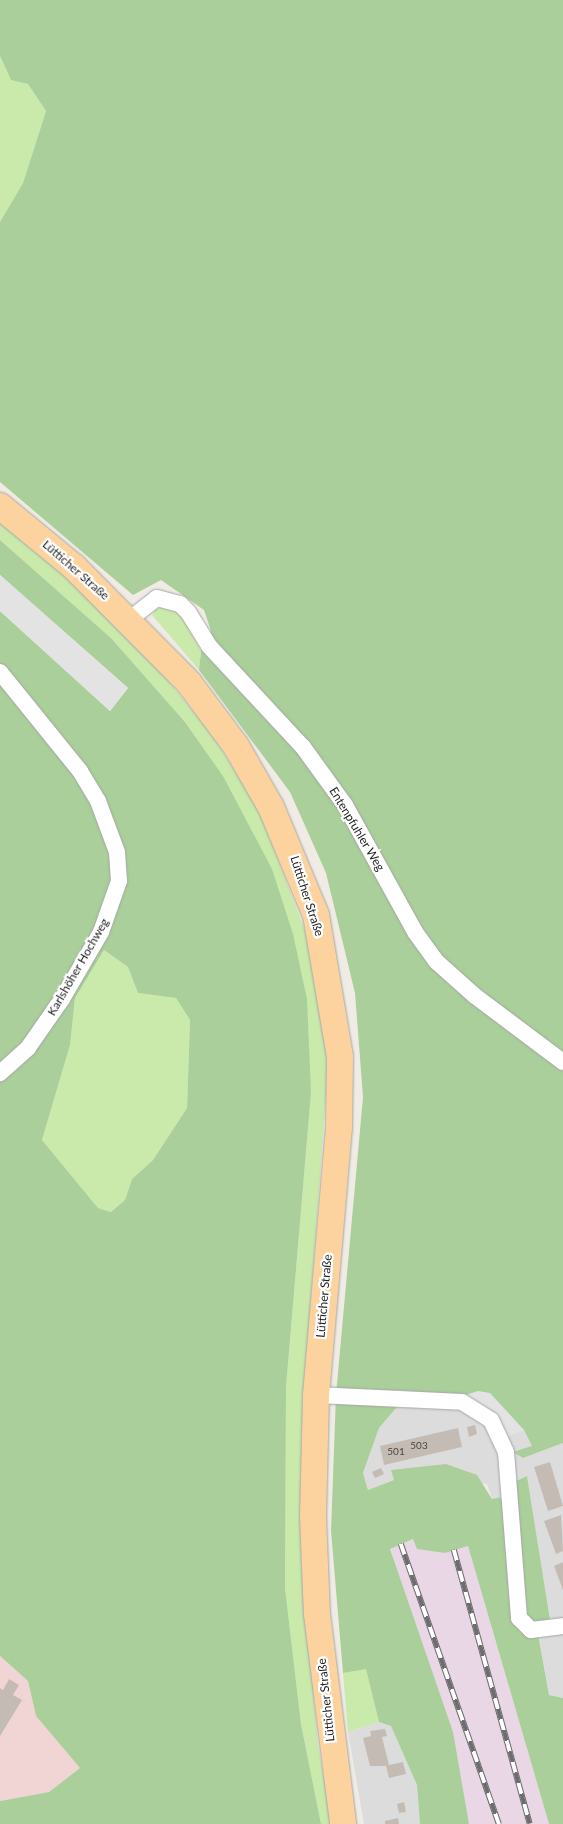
<!DOCTYPE html>
<html>
<head>
<meta charset="utf-8">
<style>
  body { margin:0 }
  #map { position:relative; width:563px; height:1824px; overflow:hidden; background:#f0ece5; font-family:Lato,sans-serif }
  div>[style] { position:absolute }
  .residential>* { inset:0; background:#dddcdc }
  .commercial>* { inset:0; background:#f0d5d4 }
  .industrial>* { inset:0; background:#e9d7e6 }
  .grass>* { inset:0; background:#caeaab }
  .forest>* { inset:0; background:#aacf9a }
  .parking>* { inset:0; background:#e3e3e3 }
  .building>* { inset:0; background:#c4bcb4 }
  .roads { filter:drop-shadow(0 0 1px #a6a6a6) drop-shadow(0 0 1px #a6a6a6) }
  .minor>* { height:16px; margin:-8px; padding:0 8px; transform-origin:8px; border-radius:8px; background:#fff }
  .primary>* { height:26px; margin:-13px; padding:0 13px; transform-origin:13px; border-radius:13px; background:#fcd39e }
  .rail>* { height:5.5px; margin-top:-2.75px; transform-origin:0; background:repeating-linear-gradient(90deg,#fff 0 11px,#6d6d6d 0 22px); box-sizing:border-box; border-block:1px solid #6d6d6d }
  span { translate:-50% -50%; white-space:nowrap; text-align:center; line-height:1.15; -webkit-text-stroke:4.5px #fff; paint-order:stroke }
  .number-label { font-size:10px; color:#484644 }
  .number-label span { -webkit-text-stroke-width:0 }
  .street-label { font-size:12px; color:#1f1f1f }
</style>
</head>
<body>
<div id="map">
  <div class="residential">
    <div style="clip-path:polygon(396px 1390px,462px 1396px,524px 1430px,532px 1446px,523px 1458px,563px 1443px,563px 1698px,549px 1695px,538px 1633px,552px 1631px,527px 1477px,506px 1496px,492px 1499px,487px 1484px,392px 1470px,394px 1480px,368px 1490px,363px 1473px,379px 1428px,397px 1407px)"></div>
    <div style="clip-path:polygon(379px 1722px,391px 1726px,417px 1785px,420px 1824px,364px 1824px,348px 1732px)"></div>
  </div>
  <div class="commercial">
    <div style="clip-path:polygon(0 1656px,28px 1681px,36px 1716px,80px 1768px,49px 1792px,0 1801px)"></div>
  </div>
  <div class="industrial">
    <div style="clip-path:polygon(414px 1539px,421px 1548px,444px 1553px,468px 1546px,549px 1824px,469px 1824px,390px 1548px)"></div>
  </div>
  <div class="grass">
    <div style="clip-path:polygon(0 56px,11px 80px,28px 84px,46px 111px,23px 183px,0 222px)"></div>
    <div style="clip-path:polygon(0 521px,87px 594px,147px 655px,213px 736px,259px 810px,311px 946px,328px 1067px,306px 1365px,301px 1554px,318px 1745px,332px 1824px,321px 1824px,301px 1724px,285px 1588px,286px 1387px,311px 1093px,223px 776px,185px 722px,111px 638px,0 540px)"></div>
    <div style="clip-path:polygon(168px 606px,182px 615px,201px 651px,199px 670px,152px 615px,155px 609px)"></div>
    <div style="clip-path:polygon(104px 950px,128px 967px,138px 993px,176px 998px,190px 1020px,187px 1108px,153px 1160px,132px 1179px,125px 1200px,111px 1212px,98px 1208px,42px 1140px,70px 1045px,75px 998px)"></div>
    <div style="clip-path:polygon(366px 1668px,379px 1722px,348px 1732px,343px 1673px)"></div>
  </div>
  <div class="forest">
    <div style="clip-path:polygon(0 0,563px 0,563px 1443px,523px 1458px,513px 1452px,532px 1446px,524px 1430px,462px 1396px,396px 1390px,397px 1407px,379px 1428px,363px 1473px,368px 1490px,394px 1480px,391px 1470px,446px 1464px,477px 1475px,492px 1499px,506px 1496px,512px 1483px,527px 1476px,552px 1632px,538px 1634px,549px 1695px,563px 1698px,563px 1824px,549px 1824px,468px 1546px,445px 1553px,417px 1549px,413px 1539px,390px 1549px,453px 1732px,469px 1824px,420px 1824px,417px 1785px,391px 1726px,379px 1722px,366px 1669px,343px 1673px,331px 1531px,336px 1395px,363px 1097px,355px 993px,326px 873px,290px 792px,199px 670px,201px 651px,211px 631px,204px 610px,161px 580px,133px 595px,0 482px,0 222px,23px 183px,46px 111px,28px 84px,11px 80px,0 56px)"></div>
    <div style="clip-path:polygon(evenodd,0 540px,111px 638px,185px 722px,223px 776px,272px 869px,293px 934px,307px 999px,311px 1093px,286px 1387px,285px 1588px,301px 1724px,321px 1824px,0 1824px,0 1801px,49px 1792px,80px 1768px,36px 1716px,28px 1681px,0 1656px,0 611px,110px 711px,128px 688px,0 575px,0 540px,104px 950px,128px 967px,138px 993px,176px 998px,190px 1020px,187px 1108px,153px 1160px,132px 1179px,125px 1200px,111px 1212px,98px 1208px,42px 1140px,70px 1045px,75px 998px,104px 950px)"></div>
  </div>
  <div class="parking">
    <div style="clip-path:polygon(0 575px,128px 688px,110px 711px,0 611px)"></div>
    <div style="clip-path:polygon(478px 1391px,490px 1393px,524px 1430px,502px 1439px,462px 1396px)"></div>
  </div>
  <div class="building">
    <div style="clip-path:polygon(475px 1425px,477px 1434px,469px 1437px,467px 1427px)"></div>
    <div style="clip-path:polygon(458px 1428px,462px 1447px,384px 1465px,380px 1446px)"></div>
    <div style="clip-path:polygon(550px 1462px,563px 1506px,548px 1511px,534px 1467px)"></div>
    <div style="clip-path:polygon(381px 1468px,384px 1474px,375px 1478px,372px 1472px)"></div>
    <div style="clip-path:polygon(561px 1515px,563px 1551px,556px 1554px,544px 1521px)"></div>
    <div style="clip-path:polygon(563px 1562px,563px 1590px,554px 1566px)"></div>
    <div style="clip-path:polygon(9px 1679px,19px 1685px,13px 1695px,22px 1700px,0 1736px,0 1688px,3px 1690px)"></div>
    <div style="clip-path:polygon(385px 1729px,387px 1736px,382px 1737px,389px 1765px,403px 1762px,406px 1774px,389px 1778px,386px 1766px,370px 1766px,363px 1738px,371px 1736px,370px 1731px)"></div>
    <div style="clip-path:polygon(404px 1802px,406px 1812px,399px 1813px,397px 1804px)"></div>
    <div style="clip-path:polygon(398px 1818px,399px 1824px,385px 1824px,385px 1821px)"></div>
  </div>
  <div class="roads">
    <div class="minor">
      <div style="left:130px;top:619px;width:34px;rotate:-38deg"></div>
      <div style="left:157px;top:598px;width:24px;rotate:15deg"></div>
      <div style="left:180px;top:604px;width:11px;rotate:45deg"></div>
      <div style="left:188px;top:612px;width:40px;rotate:58deg"></div>
      <div style="left:209px;top:646px;width:138px;rotate:47.1deg"></div>
      <div style="left:303px;top:747px;width:72px;rotate:54.1deg"></div>
      <div style="left:345px;top:805px;width:145px;rotate:61.1deg"></div>
      <div style="left:415px;top:932px;width:37px;rotate:54deg"></div>
      <div style="left:437px;top:962px;width:51px;rotate:41.8deg"></div>
      <div style="left:475px;top:996px;width:110px;rotate:36.9deg"></div>
      <div style="left:0;top:672px;width:127px;rotate:51.1deg"></div>
      <div style="left:80px;top:771px;width:35px;rotate:59deg"></div>
      <div style="left:98px;top:801px;width:54px;rotate:69.6deg"></div>
      <div style="left:117px;top:852px;width:29px;rotate:86deg"></div>
      <div style="left:119px;top:881px;width:54px;rotate:109.4deg"></div>
      <div style="left:101px;top:932px;width:78px;rotate:120.2deg"></div>
      <div style="left:62px;top:999px;width:60px;rotate:124.8deg"></div>
      <div style="left:28px;top:1048px;width:38px;rotate:138deg"></div>
      <div style="left:316px;top:1395px;width:146px;rotate:2.7deg"></div>
      <div style="left:462px;top:1402px;width:34px;rotate:32deg"></div>
      <div style="left:491px;top:1420px;width:35px;rotate:65deg"></div>
      <div style="left:506px;top:1452px;width:167px;rotate:85.5deg"></div>
      <div style="left:519px;top:1618px;width:17px;rotate:45deg"></div>
      <div style="left:531px;top:1630px;width:32px;rotate:-7deg"></div>
    </div>
    <div class="primary">
      <div style="left:0;top:506px;width:96px;rotate:39.5deg"></div>
      <div style="left:74px;top:567px;width:163px;rotate:45.2deg"></div>
      <div style="left:189px;top:683px;width:79px;rotate:53.3deg"></div>
      <div style="left:236px;top:746px;width:70px;rotate:60.2deg"></div>
      <div style="left:271px;top:807px;width:117px;rotate:67.4deg"></div>
      <div style="left:316px;top:915px;width:144px;rotate:80.4deg"></div>
      <div style="left:340px;top:1057px;width:70px;rotate:90.8deg"></div>
      <div style="left:339px;top:1127px;width:269px;rotate:94.9deg"></div>
      <div style="left:316px;top:1395px;width:121px;rotate:91.4deg"></div>
      <div style="left:313px;top:1516px;width:98px;rotate:87.7deg"></div>
      <div style="left:317px;top:1614px;width:212px;rotate:82.9deg"></div>
    </div>
  </div>
  <div class="rail">
    <div style="left:401px;top:1544px;width:297px;rotate:70.7deg"></div>
    <div style="left:454px;top:1550px;width:284px;rotate:74.5deg"></div>
  </div>
  <div class="number-label">
    <span style="left:419px;top:1446px">503</span>
    <span style="left:396px;top:1452px">501</span>
  </div>
  <div class="street-label">
    <span style="left:76px;top:570px;rotate:41deg">Lütticher Straße</span>
    <span style="left:357px;top:829px;rotate:59deg">Entenpfuhler Weg</span>
    <span style="left:307px;top:896px;rotate:72deg">Lütticher Straße</span>
    <span style="left:78px;top:967px;rotate:-60deg">Karlshöher Hochweg</span>
    <span style="left:324px;top:1296px;rotate:-85deg">Lütticher Straße</span>
    <span style="left:326px;top:1700px;rotate:-96deg">Lütticher Straße</span>
  </div>
</div>
</body>
</html>
